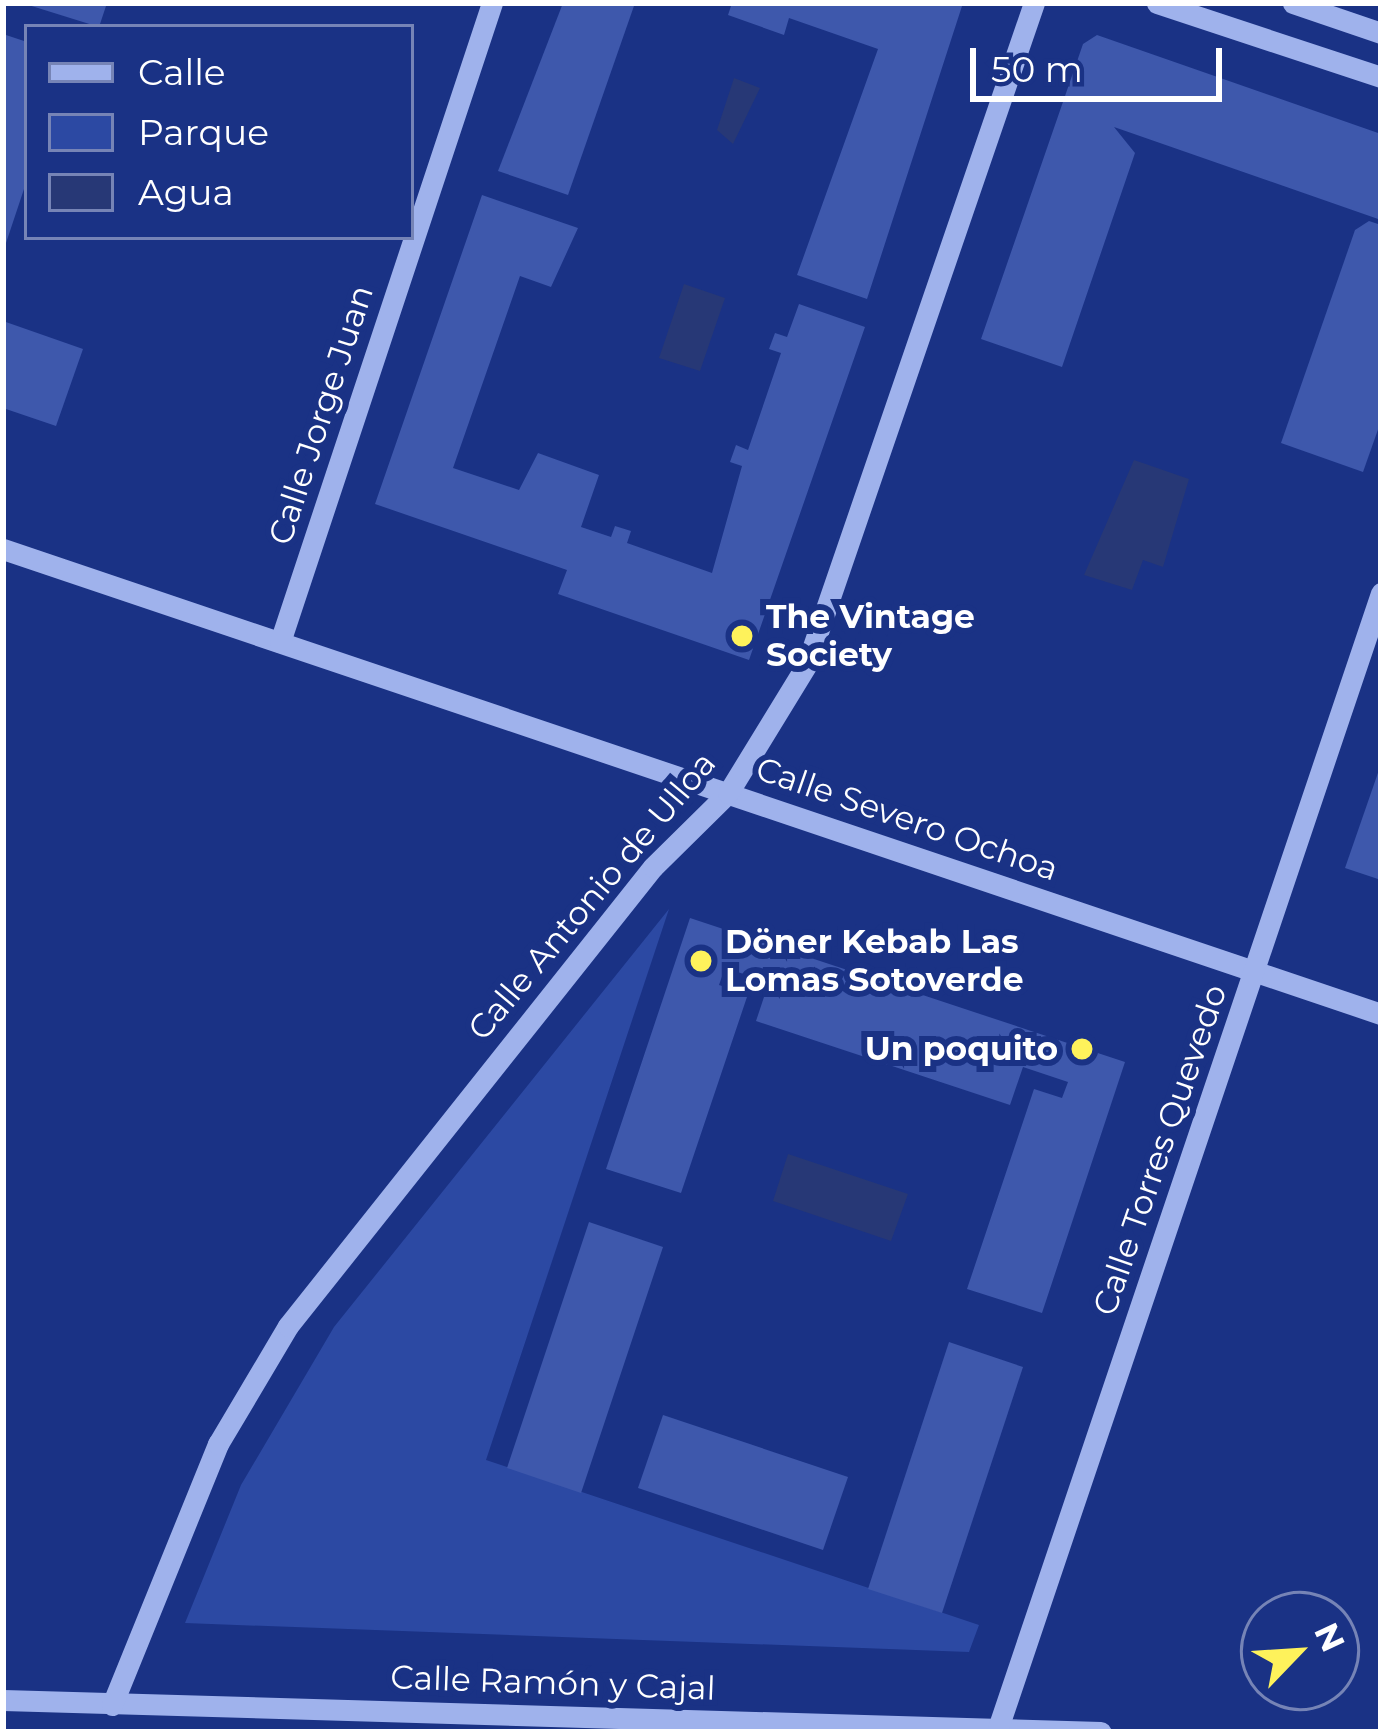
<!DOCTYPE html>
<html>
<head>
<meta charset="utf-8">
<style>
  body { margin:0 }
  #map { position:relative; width:1384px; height:1735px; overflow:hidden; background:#1a3285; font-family:Montserrat,sans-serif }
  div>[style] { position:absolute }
  .green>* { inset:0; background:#2c49a3 }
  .water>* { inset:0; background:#273876 }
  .building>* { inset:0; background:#3e58ac }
  .minor>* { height:21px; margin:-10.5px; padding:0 10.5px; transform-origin:10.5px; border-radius:10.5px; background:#9fb2ec }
  .dots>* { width:33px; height:33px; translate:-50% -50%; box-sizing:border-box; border:6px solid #1a3285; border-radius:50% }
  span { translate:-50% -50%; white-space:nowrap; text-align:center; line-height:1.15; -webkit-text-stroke:12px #1a3285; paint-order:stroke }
  .street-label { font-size:33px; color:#fff }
  .poi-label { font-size:33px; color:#fff; font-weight:700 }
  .left { translate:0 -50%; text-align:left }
  .right { translate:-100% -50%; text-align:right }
  .frame { position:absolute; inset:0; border:6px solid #fff; pointer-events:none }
  .legend { position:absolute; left:24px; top:24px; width:390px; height:216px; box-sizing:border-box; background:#1a3285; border:3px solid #7684b6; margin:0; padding:15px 21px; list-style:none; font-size:36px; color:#fff }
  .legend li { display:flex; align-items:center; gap:24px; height:60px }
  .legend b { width:60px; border:3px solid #7684b6 }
  .north { position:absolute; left:1240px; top:1591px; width:120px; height:120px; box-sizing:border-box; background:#1a3285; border:3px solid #7684b6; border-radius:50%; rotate:65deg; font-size:33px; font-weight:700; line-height:48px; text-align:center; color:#fff }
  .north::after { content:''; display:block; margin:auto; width:42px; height:54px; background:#fef25b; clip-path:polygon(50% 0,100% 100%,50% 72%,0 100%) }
  .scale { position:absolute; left:970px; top:48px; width:252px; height:54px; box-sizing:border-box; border:6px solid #fff; border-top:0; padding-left:15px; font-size:36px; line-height:42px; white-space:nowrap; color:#fff; -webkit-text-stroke:9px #1a3285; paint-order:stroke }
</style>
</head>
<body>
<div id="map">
  <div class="green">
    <div style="clip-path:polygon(669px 909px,486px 1460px,979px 1625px,969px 1652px,185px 1623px,241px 1485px,334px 1327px)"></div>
  </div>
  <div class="water">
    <div style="clip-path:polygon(734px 78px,760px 88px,733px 144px,717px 130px)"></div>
    <div style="clip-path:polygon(684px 284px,725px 298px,700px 371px,659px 358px)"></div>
    <div style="clip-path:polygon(1134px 460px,1189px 479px,1163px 567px,1143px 560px,1132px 590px,1084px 575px)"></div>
    <div style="clip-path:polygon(788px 1154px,908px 1194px,891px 1241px,773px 1201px)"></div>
  </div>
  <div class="building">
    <div style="clip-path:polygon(22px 3px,107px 3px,99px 27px)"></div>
    <div style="clip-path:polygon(563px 3px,635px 3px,568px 195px,498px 171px)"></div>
    <div style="clip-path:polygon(732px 3px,963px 3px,867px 299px,797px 275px,878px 49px,789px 18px,784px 35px,728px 15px)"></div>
    <div style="clip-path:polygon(3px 34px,27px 42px,27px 180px,4px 249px)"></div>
    <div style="clip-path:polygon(1097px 35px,1381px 134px,1381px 220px,1114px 127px,1135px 153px,1062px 367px,981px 339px,1083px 44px)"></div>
    <div style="clip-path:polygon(482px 195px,578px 228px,551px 287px,520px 276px,453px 468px,519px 490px,538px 453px,599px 475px,581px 527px,611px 537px,615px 526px,631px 531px,627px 543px,712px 573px,742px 466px,730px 462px,736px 445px,748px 450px,781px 353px,769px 349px,775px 333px,787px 337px,799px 304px,865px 327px,749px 660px,558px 594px,567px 570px,375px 504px)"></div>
    <div style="clip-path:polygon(1369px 221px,1381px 225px,1381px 421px,1363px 472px,1281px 443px,1355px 230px)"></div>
    <div style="clip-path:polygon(3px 321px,83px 349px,56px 426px,3px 408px)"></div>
    <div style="clip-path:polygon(1380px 767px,1381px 767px,1381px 880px,1345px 868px)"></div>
    <div style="clip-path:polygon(690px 918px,1125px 1062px,1042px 1313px,967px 1289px,1034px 1089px,1062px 1098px,1068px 1082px,1023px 1067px,1010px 1105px,756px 1021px,769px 982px,725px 968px,719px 985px,748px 994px,681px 1193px,606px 1169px)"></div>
    <div style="clip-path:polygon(589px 1222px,663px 1247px,581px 1493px,507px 1468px)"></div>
    <div style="clip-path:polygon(949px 1342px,1023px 1367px,942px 1613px,868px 1589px)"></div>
    <div style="clip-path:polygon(663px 1415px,848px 1477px,823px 1550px,638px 1488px)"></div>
  </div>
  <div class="minor">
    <div style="left:1157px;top:3px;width:236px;rotate:18.3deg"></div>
    <div style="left:1293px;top:3px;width:93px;rotate:18.8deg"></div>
    <div style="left:3px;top:549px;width:1454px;rotate:18.65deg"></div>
    <div style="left:280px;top:642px;width:673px;rotate:-71.65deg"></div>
    <div style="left:3px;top:1700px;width:1098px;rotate:1.67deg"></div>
    <div style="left:112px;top:1705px;width:282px;rotate:-67.9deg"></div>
    <div style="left:218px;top:1444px;width:137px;rotate:-59.3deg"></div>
    <div style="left:288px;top:1326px;width:586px;rotate:-51.51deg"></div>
    <div style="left:653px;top:867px;width:105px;rotate:-44.6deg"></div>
    <div style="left:728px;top:793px;width:151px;rotate:-58.5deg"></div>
    <div style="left:807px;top:664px;width:699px;rotate:-71.05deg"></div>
    <div style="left:998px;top:1728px;width:1198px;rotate:-71.35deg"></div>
  </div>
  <div class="dots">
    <div style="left:742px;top:636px;background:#fef25b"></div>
    <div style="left:701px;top:961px;background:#fef25b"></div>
    <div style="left:1082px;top:1049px;background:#fef25b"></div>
  </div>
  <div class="street-label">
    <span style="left:321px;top:415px;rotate:-72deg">Calle Jorge Juan</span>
    <span style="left:907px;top:819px;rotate:19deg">Calle Severo Ochoa</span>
    <span style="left:592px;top:896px;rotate:-50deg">Calle Antonio de Ulloa</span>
    <span style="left:1160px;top:1150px;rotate:-71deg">Calle Torres Quevedo</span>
    <span style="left:553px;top:1683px;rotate:2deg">Calle Ramón y Cajal</span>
  </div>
  <div class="poi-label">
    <span class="left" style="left:766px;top:636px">The Vintage<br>Society</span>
    <span class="left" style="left:725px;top:961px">Döner Kebab Las<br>Lomas Sotoverde</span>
    <span class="right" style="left:1058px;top:1049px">Un poquito</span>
  </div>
  <div class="frame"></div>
  <ul class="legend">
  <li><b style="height:15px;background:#9fb2ec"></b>Calle</li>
  <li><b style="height:33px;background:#2c49a3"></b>Parque</li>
  <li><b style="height:33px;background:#273876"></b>Agua</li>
  </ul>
  <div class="north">N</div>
  <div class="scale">50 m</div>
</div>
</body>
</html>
